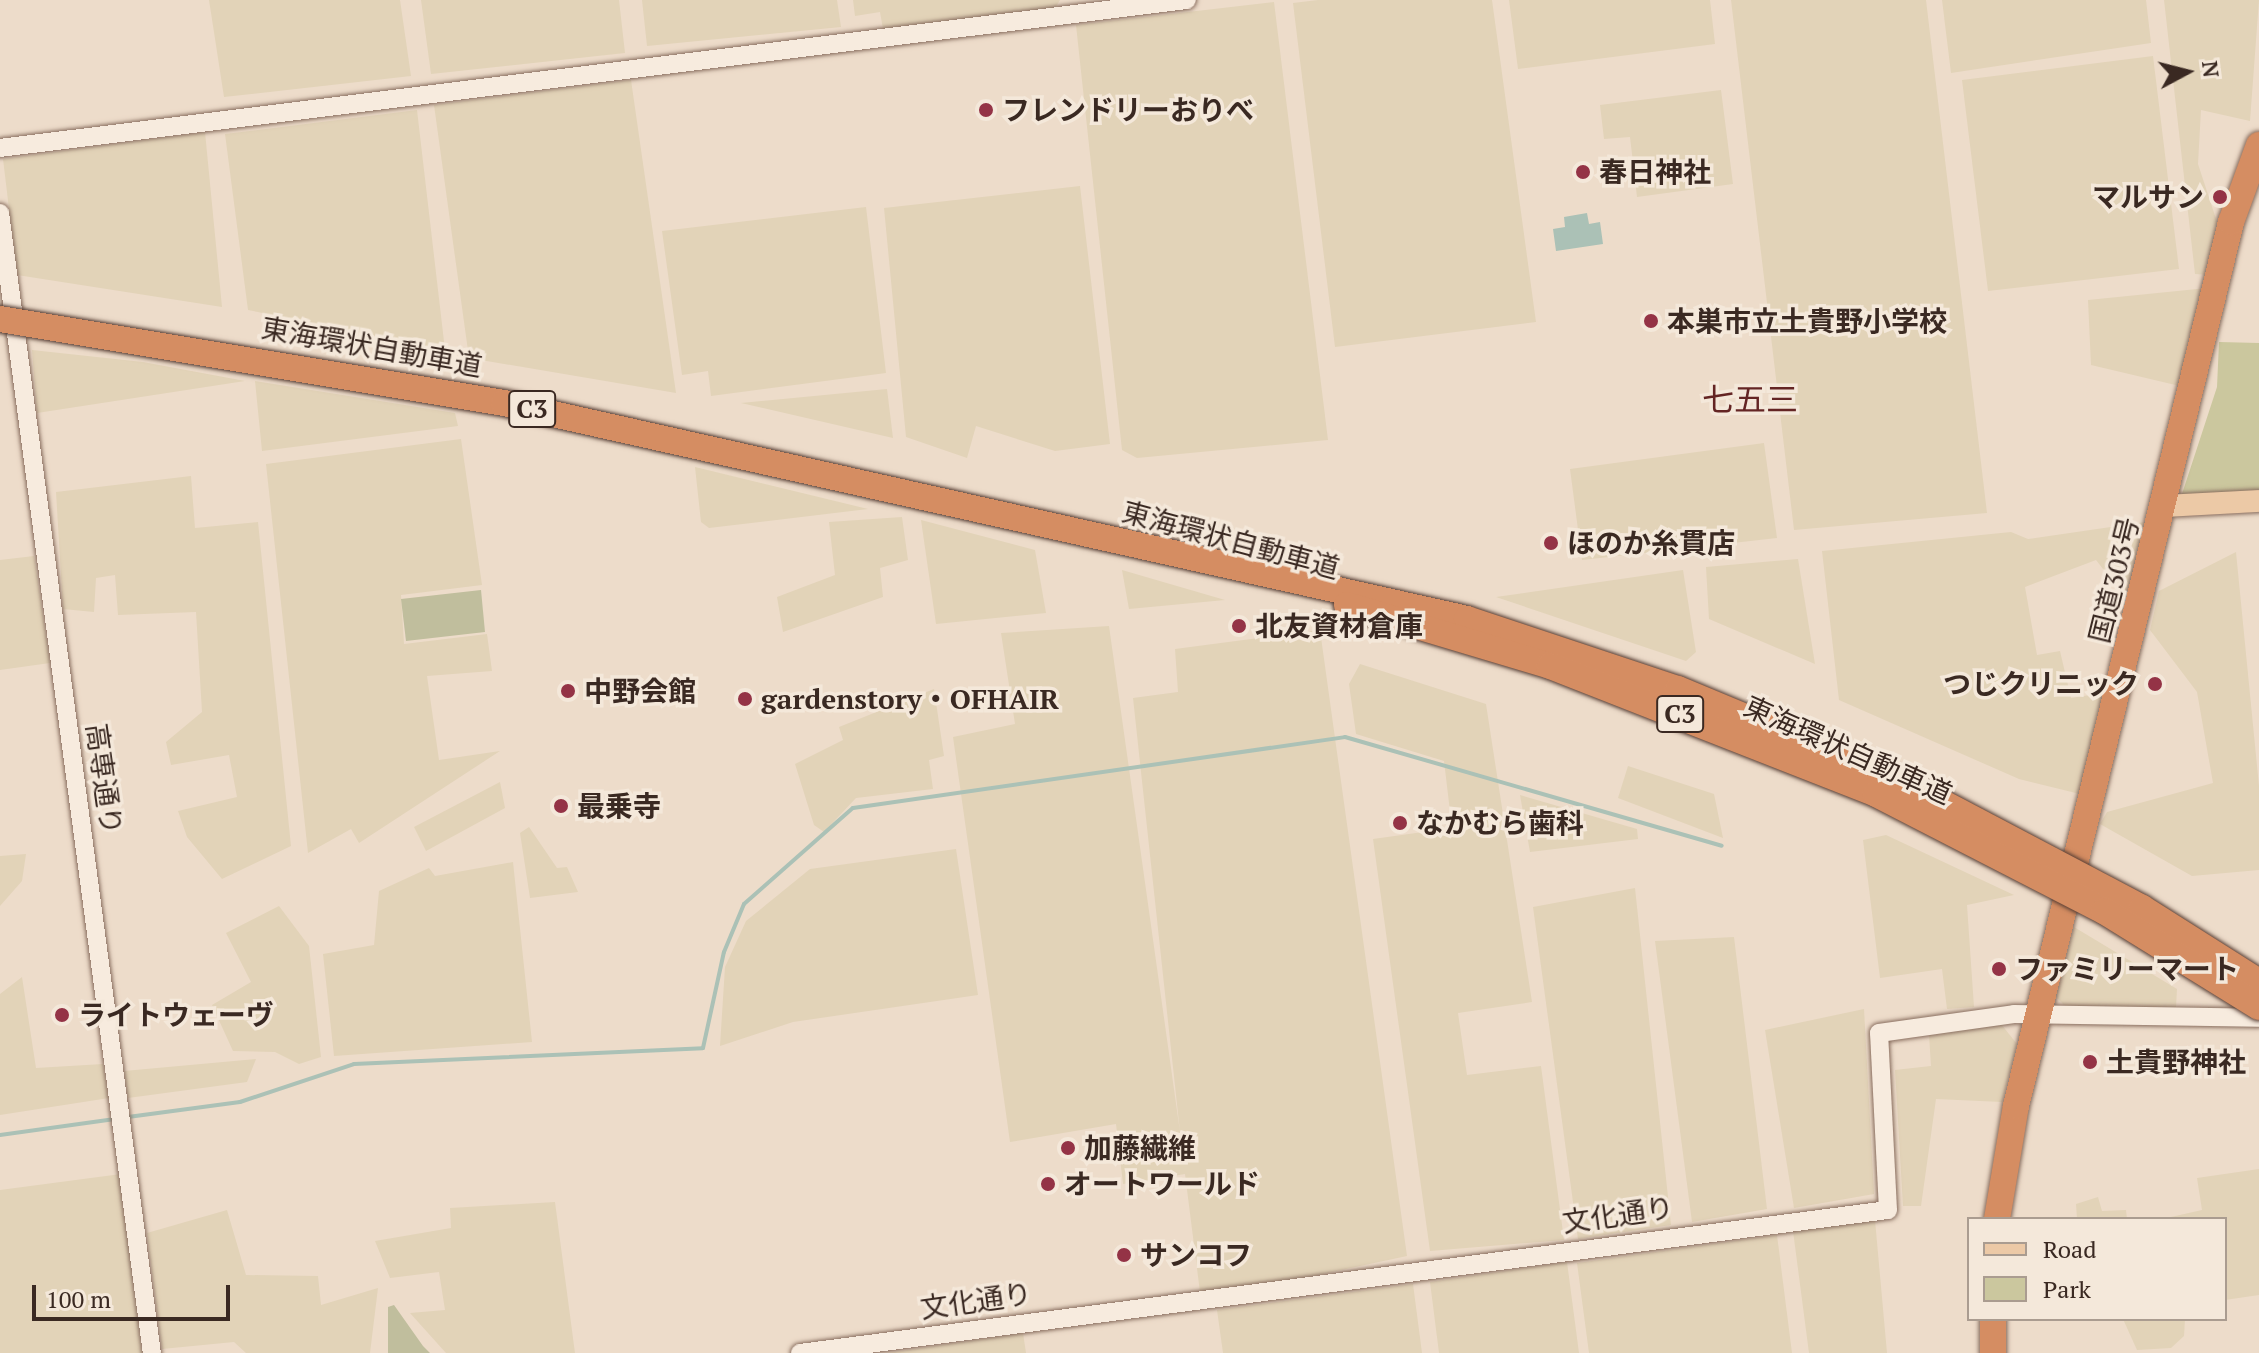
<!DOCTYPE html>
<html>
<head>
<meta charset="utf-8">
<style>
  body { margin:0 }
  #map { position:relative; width:2259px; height:1353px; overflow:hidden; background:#eddcca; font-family:"PT Serif","Noto Sans JP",serif }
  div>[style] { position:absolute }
  .farmland>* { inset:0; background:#e2d3b8 }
  .green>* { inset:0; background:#cbc79e }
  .cemetery>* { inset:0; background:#c0be9d }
  .water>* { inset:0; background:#abc1b6 }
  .stream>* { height:4px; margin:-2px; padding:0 2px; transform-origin:2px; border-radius:2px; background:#abc1b6 }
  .roads { filter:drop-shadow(0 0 2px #896e5f) drop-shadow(0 0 2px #896e5f) }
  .minor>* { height:18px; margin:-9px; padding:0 9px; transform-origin:9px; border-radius:9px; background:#f7ebde }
  .major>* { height:22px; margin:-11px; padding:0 11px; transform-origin:11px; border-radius:11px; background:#ecc9a6 }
  .highway>* { height:26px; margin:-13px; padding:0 13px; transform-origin:13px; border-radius:13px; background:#d58d62 }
  .bridges { filter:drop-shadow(0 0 2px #573d33) drop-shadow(0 0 2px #573d33) }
  .highway-bridge>* { height:26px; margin:-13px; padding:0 13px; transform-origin:13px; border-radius:13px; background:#d58d62 }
  .dots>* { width:22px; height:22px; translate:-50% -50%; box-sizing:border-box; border:4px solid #f4e8da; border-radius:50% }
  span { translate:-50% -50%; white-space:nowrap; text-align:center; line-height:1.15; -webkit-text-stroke:7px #f4e8da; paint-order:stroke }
  .shield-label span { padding:2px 6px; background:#f4e8da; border:2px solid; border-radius:6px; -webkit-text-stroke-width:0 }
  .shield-label { font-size:26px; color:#3a2922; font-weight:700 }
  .poi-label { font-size:28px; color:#3a2922; font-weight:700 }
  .left { translate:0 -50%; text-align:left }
  .right { translate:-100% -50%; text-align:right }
  .street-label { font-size:28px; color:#3a2922 }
  .quarter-label { font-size:32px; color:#642524 }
  .legend { position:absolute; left:1967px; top:1217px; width:260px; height:104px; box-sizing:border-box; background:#f4e8da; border:2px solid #aa9c90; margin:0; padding:10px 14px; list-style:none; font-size:24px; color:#3a2922 }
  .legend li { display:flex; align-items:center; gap:16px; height:40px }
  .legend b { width:40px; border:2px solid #aa9c90 }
  .north { position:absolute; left:2147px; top:32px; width:80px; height:80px; -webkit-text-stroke:6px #f4e8da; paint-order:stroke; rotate:83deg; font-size:22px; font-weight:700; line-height:32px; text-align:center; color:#3a2922 }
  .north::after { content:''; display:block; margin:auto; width:28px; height:36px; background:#3a2922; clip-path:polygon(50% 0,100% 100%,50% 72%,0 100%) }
  .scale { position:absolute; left:32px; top:1285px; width:198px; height:36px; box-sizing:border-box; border:4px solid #3a2922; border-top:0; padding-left:10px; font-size:24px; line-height:28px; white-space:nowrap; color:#3a2922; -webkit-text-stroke:6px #f4e8da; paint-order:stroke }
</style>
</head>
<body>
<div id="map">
  <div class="farmland">
    <div style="clip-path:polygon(209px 0,400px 0,411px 76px,224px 97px)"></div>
    <div style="clip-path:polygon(421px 0,619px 0,625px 53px,431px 74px)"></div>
    <div style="clip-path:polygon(642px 0,837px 0,841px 27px,647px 46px)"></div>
    <div style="clip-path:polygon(853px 0,1060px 0,1054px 10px,883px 29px,880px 12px,855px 16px)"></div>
    <div style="clip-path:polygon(1318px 0,1492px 0,1536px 322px,1335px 347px,1293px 3px)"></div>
    <div style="clip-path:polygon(1509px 0,1710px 0,1715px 44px,1518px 69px)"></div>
    <div style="clip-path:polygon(1731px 0,1926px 0,1987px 513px,1794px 530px)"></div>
    <div style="clip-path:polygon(1942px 0,2146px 0,2151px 43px,1951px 73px)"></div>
    <div style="clip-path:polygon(2164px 0,2259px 0,2250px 121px,2201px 110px,2198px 164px,2221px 234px,2210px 275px,2195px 274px)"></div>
    <div style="clip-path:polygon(1274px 2px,1328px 440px,1137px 458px,1122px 450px,1076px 25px)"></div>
    <div style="clip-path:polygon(2153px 56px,2179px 269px,1988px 291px,1962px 80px)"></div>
    <div style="clip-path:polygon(631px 80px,676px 393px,469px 358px,434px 105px)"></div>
    <div style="clip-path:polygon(1721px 90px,1733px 184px,1637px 197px,1630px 137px,1604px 139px,1600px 105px)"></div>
    <div style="clip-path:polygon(417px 110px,445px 350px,248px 310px,225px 134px)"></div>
    <div style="clip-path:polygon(205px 132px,222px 307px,17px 275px,3px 159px)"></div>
    <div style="clip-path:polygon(1080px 186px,1110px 444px,1055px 451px,976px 426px,967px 458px,906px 437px,884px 208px)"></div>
    <div style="clip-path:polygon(866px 207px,886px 373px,711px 396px,708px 371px,682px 375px,662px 231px)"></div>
    <div style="clip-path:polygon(2207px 288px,2184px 387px,2091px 365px,2088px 300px)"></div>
    <div style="clip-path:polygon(32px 350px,143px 362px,245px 381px,37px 413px)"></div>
    <div style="clip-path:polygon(255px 381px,455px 413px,458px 426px,262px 451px)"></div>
    <div style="clip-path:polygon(887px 389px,893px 438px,741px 403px)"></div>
    <div style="clip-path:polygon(461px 439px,482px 585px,401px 595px,404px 644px,487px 634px,492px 671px,427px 676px,439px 760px,500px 751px,359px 843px,351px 829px,308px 853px,266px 464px)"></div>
    <div style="clip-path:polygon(1764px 443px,1777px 538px,1582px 560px,1570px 469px)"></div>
    <div style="clip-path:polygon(695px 467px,868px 509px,709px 528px,701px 522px)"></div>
    <div style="clip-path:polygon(191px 476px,195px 528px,258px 522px,291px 846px,222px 879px,187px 837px,178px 811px,237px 797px,229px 755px,171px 765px,166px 742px,202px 712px,196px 612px,118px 615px,115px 575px,96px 578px,94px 612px,63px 609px,56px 492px)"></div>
    <div style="clip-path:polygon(902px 517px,908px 560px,880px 568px,883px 597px,783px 632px,777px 597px,835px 575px,829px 522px)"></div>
    <div style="clip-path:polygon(921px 520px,1035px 550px,1046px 613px,936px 624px)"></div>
    <div style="clip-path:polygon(2145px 522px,2152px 528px,2131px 605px,2096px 560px,2025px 587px,2037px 655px,2060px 651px,2071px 698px,2109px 692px,2084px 795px,2019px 779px,1839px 700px,1822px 551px,2011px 532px,2028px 539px)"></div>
    <div style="clip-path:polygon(2236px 552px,2259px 786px,2259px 870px,2192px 876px,2100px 824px,2107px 812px,2213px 783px,2197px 692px,2150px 630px,2159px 591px)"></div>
    <div style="clip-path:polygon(34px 556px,50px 663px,0 670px,0 560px)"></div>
    <div style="clip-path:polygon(1798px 559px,1815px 664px,1709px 619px,1706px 567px)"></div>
    <div style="clip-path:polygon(1122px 570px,1225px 600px,1129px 609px)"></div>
    <div style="clip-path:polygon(1683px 570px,1696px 652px,1686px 661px,1496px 597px)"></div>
    <div style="clip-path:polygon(1109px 626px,1180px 1132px,1133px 698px,1178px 692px,1175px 649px,1320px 630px,1407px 1256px,1201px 1300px,1185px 1174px,1123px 1184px,1116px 1124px,1010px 1142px,953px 737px,1015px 724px,1001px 633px)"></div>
    <div style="clip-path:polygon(1360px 664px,1486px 704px,1532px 1002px,1458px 1013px,1467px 1075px,1541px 1066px,1564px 1240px,1430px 1251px,1373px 839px,1452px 828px,1444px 761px,1356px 734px,1349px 684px)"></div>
    <div style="clip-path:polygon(934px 689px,944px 756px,929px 760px,933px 789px,856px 798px,824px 832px,814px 825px,795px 764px,843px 740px,839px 727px)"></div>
    <div style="clip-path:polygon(1628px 766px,1714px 794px,1723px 838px,1618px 798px)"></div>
    <div style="clip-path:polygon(500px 782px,505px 808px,426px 851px,414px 827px)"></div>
    <div style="clip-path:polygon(1520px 795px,1637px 829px,1638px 839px,1530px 852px)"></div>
    <div style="clip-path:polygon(529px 827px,557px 868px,567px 867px,578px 892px,530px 898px,520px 833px)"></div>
    <div style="clip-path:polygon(1886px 835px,2014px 895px,1967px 905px,1974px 1007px,1947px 1009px,1942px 969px,1880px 978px,1863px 840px)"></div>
    <div style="clip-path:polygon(956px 849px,978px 995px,793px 1022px,720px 1046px,725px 967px,746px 921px,810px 869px)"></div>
    <div style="clip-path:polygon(26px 854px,22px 881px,0 906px,0 856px)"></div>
    <div style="clip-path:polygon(513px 862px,532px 1042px,334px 1056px,323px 954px,374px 945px,379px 891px,429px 868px,435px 876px)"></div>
    <div style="clip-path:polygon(1635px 888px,1671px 1225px,1578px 1239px,1533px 907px)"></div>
    <div style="clip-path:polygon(279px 906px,309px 946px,321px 1057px,299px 1064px,275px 1052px,233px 1051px,212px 1005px,251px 982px,226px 933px)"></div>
    <div style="clip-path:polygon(2074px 927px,2177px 989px,2176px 1007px,2067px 1008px,2056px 997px)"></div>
    <div style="clip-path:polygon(1734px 937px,1767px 1209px,1692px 1222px,1655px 941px)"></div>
    <div style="clip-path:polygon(22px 977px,36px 1068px,103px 1064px,109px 1098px,0 1115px,0 994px)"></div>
    <div style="clip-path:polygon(1864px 1009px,1874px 1194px,1794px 1208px,1765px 1030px)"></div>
    <div style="clip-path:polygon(2001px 1024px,2017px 1044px,2002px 1102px,1936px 1099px,1921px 1206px,1903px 1206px,1895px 1070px,1931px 1066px,1929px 1035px)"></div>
    <div style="clip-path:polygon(256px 1059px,247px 1082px,128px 1098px,124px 1071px)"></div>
    <div style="clip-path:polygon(2259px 1169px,2259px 1295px,2225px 1300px,2225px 1219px,2162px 1219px,2202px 1210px,2197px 1178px)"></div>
    <div style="clip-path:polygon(121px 1174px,142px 1353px,0 1353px,0 1190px)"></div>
    <div style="clip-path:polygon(2098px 1197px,2102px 1211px,2126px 1210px,2127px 1219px,2077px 1219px,2076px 1204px)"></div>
    <div style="clip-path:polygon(555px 1202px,575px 1353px,446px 1353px,410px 1313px,445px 1310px,439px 1272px,390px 1278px,375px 1241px,451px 1228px,450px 1208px)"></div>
    <div style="clip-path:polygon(227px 1210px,246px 1275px,318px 1276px,321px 1305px,378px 1288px,370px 1353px,246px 1353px,234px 1342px,162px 1349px,147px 1233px)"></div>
    <div style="clip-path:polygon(1875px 1220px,1887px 1353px,1809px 1353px,1793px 1231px)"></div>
    <div style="clip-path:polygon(1777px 1235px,1792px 1353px,1589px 1353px,1577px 1263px)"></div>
    <div style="clip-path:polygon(1567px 1262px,1579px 1353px,1439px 1353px,1430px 1282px)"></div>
    <div style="clip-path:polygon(1413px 1284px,1422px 1353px,1223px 1353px,1217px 1310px)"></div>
    <div style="clip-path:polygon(2123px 1319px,2185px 1319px,2184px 1336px,2171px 1348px,2137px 1350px)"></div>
    <div style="clip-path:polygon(1023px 1333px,1026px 1353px,888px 1353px)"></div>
  </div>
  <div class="green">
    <div style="clip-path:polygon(2219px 342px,2259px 343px,2259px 495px,2181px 497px,2217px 387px)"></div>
  </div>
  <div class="cemetery">
    <div style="clip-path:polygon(481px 590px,485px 632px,406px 641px,401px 599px)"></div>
    <div style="clip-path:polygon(394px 1305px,423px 1346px,430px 1353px,388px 1353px,388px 1307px)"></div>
  </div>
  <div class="water">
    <div style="clip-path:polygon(1587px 213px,1589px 224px,1600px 222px,1603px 244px,1556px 251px,1553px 229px,1565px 227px,1564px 217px)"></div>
  </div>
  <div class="stream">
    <div style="left:128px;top:1117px;width:113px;rotate:-7.6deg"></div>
    <div style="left:240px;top:1102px;width:120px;rotate:-18.4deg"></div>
    <div style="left:354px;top:1064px;width:349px;rotate:-2.6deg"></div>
    <div style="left:703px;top:1048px;width:98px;rotate:-77.7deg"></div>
    <div style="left:724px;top:952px;width:52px;rotate:-67.4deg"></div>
    <div style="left:744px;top:904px;width:145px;rotate:-41.4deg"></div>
    <div style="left:853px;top:808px;width:497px;rotate:-8.2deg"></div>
    <div style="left:1345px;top:737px;width:392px;rotate:16.1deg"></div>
    <div style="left:0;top:1135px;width:116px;rotate:-7.9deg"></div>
  </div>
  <div class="roads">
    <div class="minor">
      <div style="left:0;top:148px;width:1196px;rotate:-7.11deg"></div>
      <div style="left:0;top:213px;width:1150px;rotate:82.41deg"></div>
      <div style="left:800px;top:1353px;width:1097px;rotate:-7.49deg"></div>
      <div style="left:1888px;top:1210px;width:177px;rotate:-92.9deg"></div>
      <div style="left:1879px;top:1033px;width:136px;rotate:-8deg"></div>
      <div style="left:2014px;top:1014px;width:245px;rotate:0.9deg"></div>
    </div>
    <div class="major">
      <div style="left:2166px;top:506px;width:93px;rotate:-3.1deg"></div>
    </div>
    <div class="highway">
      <div style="left:1997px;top:1219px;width:115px;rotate:-80.5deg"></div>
      <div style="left:2016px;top:1106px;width:910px;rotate:-76.33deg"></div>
      <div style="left:2231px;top:222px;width:82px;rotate:-70deg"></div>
      <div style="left:1993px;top:1353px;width:34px;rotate:-90deg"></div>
    </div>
  </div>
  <div class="bridges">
    <div class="highway-bridge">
      <div style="left:0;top:319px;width:511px;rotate:9.46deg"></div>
      <div style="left:504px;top:403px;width:987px;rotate:12.64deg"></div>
      <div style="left:1467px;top:619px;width:222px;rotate:18.4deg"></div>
      <div style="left:1678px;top:689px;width:250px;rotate:22.6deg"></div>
      <div style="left:1909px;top:785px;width:263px;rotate:27.8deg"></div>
      <div style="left:2142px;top:908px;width:138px;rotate:32.3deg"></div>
      <div style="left:1347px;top:605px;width:212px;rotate:16.7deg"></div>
      <div style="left:1550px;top:666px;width:350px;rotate:21.4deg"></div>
      <div style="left:1876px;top:794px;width:256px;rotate:27.2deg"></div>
      <div style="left:2104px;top:911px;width:182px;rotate:31.8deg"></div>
    </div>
  </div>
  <div class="dots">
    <div style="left:986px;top:110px;background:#943346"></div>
    <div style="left:1583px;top:172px;background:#943346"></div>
    <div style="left:2220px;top:197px;background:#943346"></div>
    <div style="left:1651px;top:321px;background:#943346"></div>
    <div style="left:1551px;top:543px;background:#943346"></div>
    <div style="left:1239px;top:626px;background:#943346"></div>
    <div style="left:2155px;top:684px;background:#943346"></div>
    <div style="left:568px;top:691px;background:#943346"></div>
    <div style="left:745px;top:699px;background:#943346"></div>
    <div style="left:561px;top:806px;background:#943346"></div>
    <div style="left:1400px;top:823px;background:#943346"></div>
    <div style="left:1999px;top:969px;background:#943346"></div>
    <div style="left:62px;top:1015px;background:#943346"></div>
    <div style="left:2090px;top:1062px;background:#943346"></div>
    <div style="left:1068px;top:1148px;background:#943346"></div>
    <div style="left:1048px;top:1184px;background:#943346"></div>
    <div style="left:1124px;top:1255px;background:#943346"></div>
  </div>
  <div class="shield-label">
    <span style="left:532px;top:409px">C3</span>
    <span style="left:1680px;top:714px">C3</span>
  </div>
  <div class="poi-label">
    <span class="left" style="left:1002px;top:110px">フレンドリーおりべ</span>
    <span class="left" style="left:1599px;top:172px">春日神社</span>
    <span class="right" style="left:2204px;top:197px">マルサン</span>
    <span class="left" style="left:1667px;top:321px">本巣市立土貴野小学校</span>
    <span class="left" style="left:1567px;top:543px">ほのか糸貫店</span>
    <span class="left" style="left:1255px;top:626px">北友資材倉庫</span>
    <span class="right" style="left:2139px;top:684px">つじクリニック</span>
    <span class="left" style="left:584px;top:691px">中野会館</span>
    <span class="left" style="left:761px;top:699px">gardenstory・OFHAIR</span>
    <span class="left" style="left:577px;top:806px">最乗寺</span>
    <span class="left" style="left:1416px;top:823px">なかむら歯科</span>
    <span class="left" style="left:2015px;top:969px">ファミリーマート</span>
    <span class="left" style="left:78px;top:1015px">ライトウェーヴ</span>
    <span class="left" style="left:2106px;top:1062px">土貴野神社</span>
    <span class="left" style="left:1084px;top:1148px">加藤繊維</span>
    <span class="left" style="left:1064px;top:1184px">オートワールド</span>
    <span class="left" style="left:1140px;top:1255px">サンコフ</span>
  </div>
  <div class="street-label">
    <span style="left:372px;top:347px;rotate:10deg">東海環状自動車道</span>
    <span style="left:1231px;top:540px;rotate:15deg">東海環状自動車道</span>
    <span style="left:2114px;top:580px;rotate:-76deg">国道303号</span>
    <span style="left:1848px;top:750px;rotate:24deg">東海環状自動車道</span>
    <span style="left:104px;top:779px;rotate:82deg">高専通り</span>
    <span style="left:1618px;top:1215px;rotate:-8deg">文化通り</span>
    <span style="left:976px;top:1301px;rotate:-8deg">文化通り</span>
  </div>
  <div class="quarter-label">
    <span style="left:1750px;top:399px">七五三</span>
  </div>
  <ul class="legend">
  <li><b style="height:10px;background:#ecc9a6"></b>Road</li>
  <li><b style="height:22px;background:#cbc79e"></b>Park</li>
  </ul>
  <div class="north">N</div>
  <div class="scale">100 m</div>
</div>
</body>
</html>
